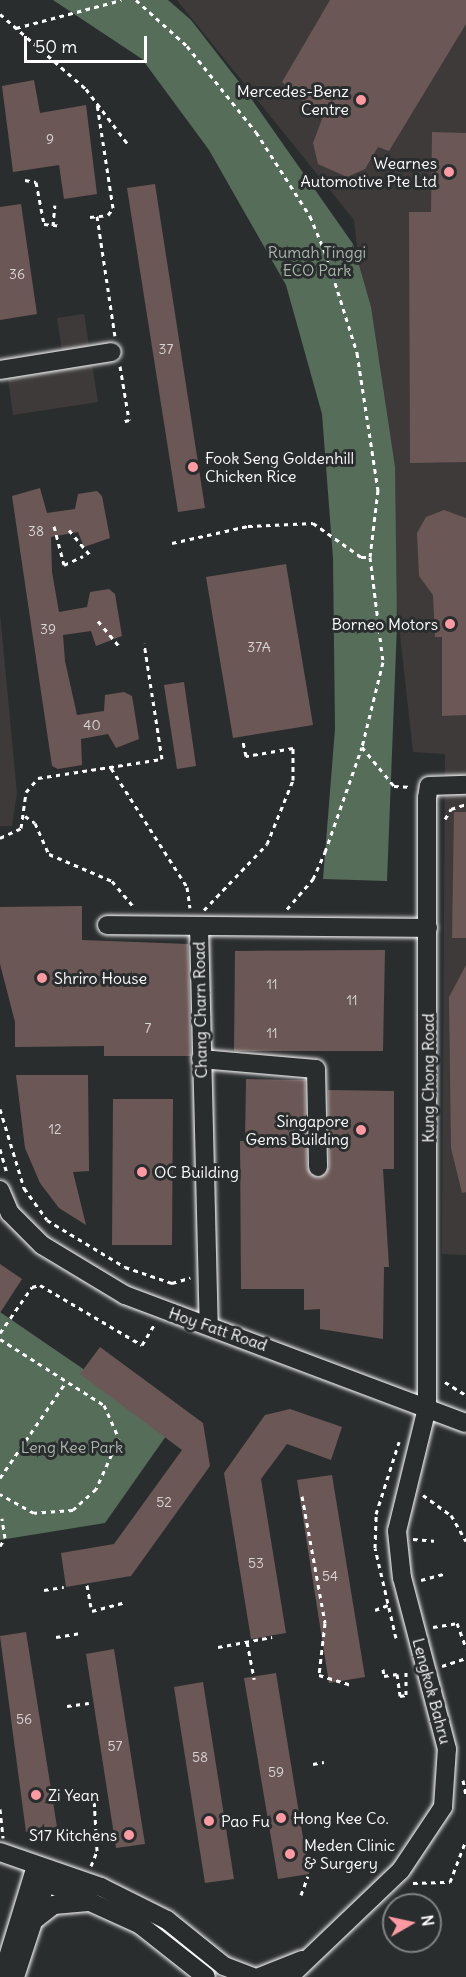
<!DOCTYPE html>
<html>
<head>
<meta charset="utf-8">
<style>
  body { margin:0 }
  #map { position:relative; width:466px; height:1977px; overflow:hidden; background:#2a2d2e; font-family:Delius,sans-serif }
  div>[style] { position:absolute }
  .built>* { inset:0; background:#3e3a3a }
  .green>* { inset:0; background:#566d59 }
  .building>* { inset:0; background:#6b5856 }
  .path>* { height:3px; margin-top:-1.5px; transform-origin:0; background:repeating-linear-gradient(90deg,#fff 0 4.5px,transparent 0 9px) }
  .roads { filter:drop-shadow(0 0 2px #fff) drop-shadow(0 0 2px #fff) }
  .minor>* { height:18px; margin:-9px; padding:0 9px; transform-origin:9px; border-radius:9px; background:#2a2d2e }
  .dots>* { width:16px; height:16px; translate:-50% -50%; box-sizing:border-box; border:3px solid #2a2d2e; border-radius:50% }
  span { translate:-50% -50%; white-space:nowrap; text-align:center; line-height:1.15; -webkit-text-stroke:6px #2a2d2e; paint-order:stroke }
  .number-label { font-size:14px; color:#dad5d5 }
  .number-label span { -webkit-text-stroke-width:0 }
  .poi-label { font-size:16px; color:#fff }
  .right { translate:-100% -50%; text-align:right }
  .left { translate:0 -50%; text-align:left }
  .park-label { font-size:16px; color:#aab6ac }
  .street-label { font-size:16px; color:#fff }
  .north { position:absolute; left:382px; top:1893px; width:60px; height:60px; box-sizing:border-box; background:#2a2d2e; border:2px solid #7f8182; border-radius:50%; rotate:81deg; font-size:16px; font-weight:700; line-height:24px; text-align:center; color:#fff }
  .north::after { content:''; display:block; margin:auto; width:21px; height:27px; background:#ff9aa2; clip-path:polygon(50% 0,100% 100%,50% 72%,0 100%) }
  .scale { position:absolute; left:24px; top:36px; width:123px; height:27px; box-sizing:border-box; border:3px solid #fff; border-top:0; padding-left:8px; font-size:18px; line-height:21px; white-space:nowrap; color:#fff; -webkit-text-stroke:4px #2a2d2e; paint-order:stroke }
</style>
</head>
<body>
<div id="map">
  <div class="built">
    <div style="clip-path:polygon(177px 0,466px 0,466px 1255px,442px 1254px,445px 754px,413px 752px,354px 220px)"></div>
    <div style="clip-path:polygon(84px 314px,98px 402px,13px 415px,8px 378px,65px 370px,57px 318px)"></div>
    <div style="clip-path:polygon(0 614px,17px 793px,12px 826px,0 826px)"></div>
  </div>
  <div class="green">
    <div style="clip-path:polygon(53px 0,168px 0,191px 20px,243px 87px,353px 244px,371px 307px,395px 467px,397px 625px,387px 881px,323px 879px,335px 729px,333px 558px,322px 414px,286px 285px,209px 150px,142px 59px)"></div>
    <div style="clip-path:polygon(0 1312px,171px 1429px,105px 1523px,0 1540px)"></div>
  </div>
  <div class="building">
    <div style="clip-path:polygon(330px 0,466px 0,466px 24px,389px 151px,378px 147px,365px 169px,347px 177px,318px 164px,313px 143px,322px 119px,282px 82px)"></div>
    <div style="clip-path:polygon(34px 80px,40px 113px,86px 105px,97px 194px,64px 199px,59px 165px,13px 172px,2px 86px)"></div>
    <div style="clip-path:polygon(432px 132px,466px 133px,466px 462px,410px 463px,409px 212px,431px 212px)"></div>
    <div style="clip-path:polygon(155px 184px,205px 508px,178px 512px,127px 188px)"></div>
    <div style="clip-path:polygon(21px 204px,37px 314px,0 320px,0 207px)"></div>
    <div style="clip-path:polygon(40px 488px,47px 513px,75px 509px,78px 494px,97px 491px,102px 496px,110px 538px,84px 547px,78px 532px,51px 537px,52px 572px,59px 612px,87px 607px,90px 592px,109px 589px,115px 594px,122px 636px,96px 646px,91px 631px,63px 635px,65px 661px,77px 715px,104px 711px,105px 695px,124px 692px,132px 696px,139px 739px,116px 748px,108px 734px,81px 739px,82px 765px,58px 769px,52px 766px,12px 496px)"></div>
    <div style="clip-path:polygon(444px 510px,466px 518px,466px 715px,442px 716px,442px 637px,435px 637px,433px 595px,419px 576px,417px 533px,426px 517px)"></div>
    <div style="clip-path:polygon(286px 564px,313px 725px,233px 738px,206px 577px)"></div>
    <div style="clip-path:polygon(184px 682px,196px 766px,177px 769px,164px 685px)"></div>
    <div style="clip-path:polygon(454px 812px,466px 812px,466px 938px,452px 938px)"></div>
    <div style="clip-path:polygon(82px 906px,82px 940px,188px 944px,191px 1056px,104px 1056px,104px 1046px,15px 1047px,15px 1022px,0 964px,0 907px)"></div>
    <div style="clip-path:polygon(385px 950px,383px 1051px,234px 1051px,235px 951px)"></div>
    <div style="clip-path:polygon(466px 965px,466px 1192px,462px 1193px,451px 1148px,449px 997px)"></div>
    <div style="clip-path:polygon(16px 1075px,88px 1075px,89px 1171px,73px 1172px,86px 1225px,59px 1208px,40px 1183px,25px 1148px)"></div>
    <div style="clip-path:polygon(246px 1079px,305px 1080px,307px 1167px,318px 1178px,329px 1167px,328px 1090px,394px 1091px,394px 1169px,383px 1169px,389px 1267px,384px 1267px,383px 1339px,320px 1329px,320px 1309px,304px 1310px,304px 1289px,241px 1289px,240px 1141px,245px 1141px)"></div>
    <div style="clip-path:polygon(113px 1099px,173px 1099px,172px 1245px,112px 1245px)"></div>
    <div style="clip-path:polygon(0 1264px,22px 1279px,0 1313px)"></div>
    <div style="clip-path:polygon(100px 1347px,203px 1423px,210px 1466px,131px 1576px,66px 1587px,61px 1553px,114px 1544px,182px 1450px,80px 1374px)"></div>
    <div style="clip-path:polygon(290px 1409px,342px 1427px,331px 1460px,287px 1444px,261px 1479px,286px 1633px,251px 1639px,224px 1473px,265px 1415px)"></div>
    <div style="clip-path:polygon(332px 1475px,365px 1677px,329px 1683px,297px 1480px)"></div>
    <div style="clip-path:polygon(26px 1632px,57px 1827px,26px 1832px,0 1636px)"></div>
    <div style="clip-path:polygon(114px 1649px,145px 1844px,116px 1848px,86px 1654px)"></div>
    <div style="clip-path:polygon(276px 1673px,309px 1874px,278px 1879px,244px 1678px)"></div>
    <div style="clip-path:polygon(203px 1682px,234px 1879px,205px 1883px,174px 1687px)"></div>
  </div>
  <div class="path">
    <div style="left:136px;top:0;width:69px;rotate:42deg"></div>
    <div style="left:187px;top:46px;width:110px;rotate:51.3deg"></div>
    <div style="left:256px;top:132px;width:100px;rotate:57.3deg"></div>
    <div style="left:310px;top:216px;width:44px;rotate:67.5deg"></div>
    <div style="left:327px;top:257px;width:101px;rotate:72.6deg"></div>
    <div style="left:357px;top:353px;width:139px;rotate:81.3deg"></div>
    <div style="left:378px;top:490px;width:67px;rotate:96.8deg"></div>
    <div style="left:370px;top:557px;width:106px;rotate:82.9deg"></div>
    <div style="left:383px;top:662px;width:88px;rotate:103.9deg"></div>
    <div style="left:362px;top:747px;width:50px;rotate:50.6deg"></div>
    <div style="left:394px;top:786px;width:18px;rotate:3deg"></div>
    <div style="left:0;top:14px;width:114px;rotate:41.1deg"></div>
    <div style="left:86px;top:89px;width:68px;rotate:52.8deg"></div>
    <div style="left:16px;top:28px;width:109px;rotate:-14.9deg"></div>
    <div style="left:25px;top:180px;width:11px;rotate:10deg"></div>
    <div style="left:36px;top:182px;width:43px;rotate:79.2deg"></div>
    <div style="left:44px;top:224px;width:18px;rotate:6deg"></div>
    <div style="left:97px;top:216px;width:121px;rotate:81.5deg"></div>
    <div style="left:90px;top:217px;width:18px;rotate:-6deg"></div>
    <div style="left:108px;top:215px;width:9px;rotate:-54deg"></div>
    <div style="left:113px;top:208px;width:106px;rotate:-98.7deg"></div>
    <div style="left:53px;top:226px;width:21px;rotate:-85deg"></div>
    <div style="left:120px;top:366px;width:55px;rotate:80.5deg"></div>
    <div style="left:129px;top:420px;width:7px;rotate:164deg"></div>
    <div style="left:54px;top:526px;width:40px;rotate:75.6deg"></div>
    <div style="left:64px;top:565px;width:21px;rotate:-25deg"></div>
    <div style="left:69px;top:530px;width:33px;rotate:50deg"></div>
    <div style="left:172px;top:543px;width:78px;rotate:-12.6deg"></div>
    <div style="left:248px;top:526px;width:65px;rotate:-2.6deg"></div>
    <div style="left:313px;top:523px;width:59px;rotate:35.3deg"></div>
    <div style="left:361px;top:557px;width:9px"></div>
    <div style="left:98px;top:621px;width:34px;rotate:50deg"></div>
    <div style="left:111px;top:768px;width:141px;rotate:57.4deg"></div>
    <div style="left:187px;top:887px;width:21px;rotate:82deg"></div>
    <div style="left:25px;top:816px;width:12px;rotate:35deg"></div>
    <div style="left:35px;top:823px;width:34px;rotate:66deg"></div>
    <div style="left:49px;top:854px;width:69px;rotate:23.2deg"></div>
    <div style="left:112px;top:881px;width:35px;rotate:50deg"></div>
    <div style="left:445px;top:819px;width:12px;rotate:-59deg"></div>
    <div style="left:451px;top:809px;width:16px;rotate:-18deg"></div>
    <div style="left:0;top:838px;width:23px;rotate:-25deg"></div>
    <div style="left:21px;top:828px;width:36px;rotate:-82deg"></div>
    <div style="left:26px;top:792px;width:18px;rotate:-49deg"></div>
    <div style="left:38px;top:778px;width:125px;rotate:-8.7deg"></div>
    <div style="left:162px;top:759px;width:117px;rotate:-98.8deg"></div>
    <div style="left:287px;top:909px;width:40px;rotate:-49deg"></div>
    <div style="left:313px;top:879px;width:30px;rotate:-66deg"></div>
    <div style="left:325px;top:852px;width:111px;rotate:-70.6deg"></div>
    <div style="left:204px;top:910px;width:91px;rotate:-46.3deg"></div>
    <div style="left:267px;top:844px;width:69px;rotate:-67.9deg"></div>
    <div style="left:293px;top:780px;width:32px;rotate:-90deg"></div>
    <div style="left:293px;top:748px;width:48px;rotate:170.3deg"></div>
    <div style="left:246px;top:756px;width:14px;rotate:-102deg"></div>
    <div style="left:0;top:1109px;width:83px;rotate:73.1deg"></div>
    <div style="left:24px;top:1188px;width:39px;rotate:54deg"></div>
    <div style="left:47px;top:1220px;width:91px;rotate:31.1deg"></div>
    <div style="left:125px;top:1267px;width:50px;rotate:18.8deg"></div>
    <div style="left:172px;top:1283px;width:19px;rotate:-16deg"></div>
    <div style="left:0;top:1149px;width:26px;rotate:74deg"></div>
    <div style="left:0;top:1333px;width:56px;rotate:-55.2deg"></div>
    <div style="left:32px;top:1287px;width:8px;rotate:-14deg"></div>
    <div style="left:40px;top:1285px;width:118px;rotate:30.5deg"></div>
    <div style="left:142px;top:1345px;width:26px;rotate:-59deg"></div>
    <div style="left:0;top:1339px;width:123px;rotate:32.4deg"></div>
    <div style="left:104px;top:1405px;width:36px;rotate:66deg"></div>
    <div style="left:119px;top:1438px;width:56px;rotate:114.3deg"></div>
    <div style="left:96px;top:1489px;width:31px;rotate:138deg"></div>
    <div style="left:73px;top:1510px;width:39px;rotate:176deg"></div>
    <div style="left:34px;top:1513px;width:39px;rotate:-151deg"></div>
    <div style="left:445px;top:1382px;width:25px;rotate:32deg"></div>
    <div style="left:0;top:1478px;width:116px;rotate:-55.5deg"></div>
    <div style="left:423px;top:1495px;width:34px;rotate:36deg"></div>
    <div style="left:451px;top:1515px;width:30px;rotate:60deg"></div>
    <div style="left:302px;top:1496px;width:129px;rotate:79.7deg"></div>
    <div style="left:325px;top:1623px;width:52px;rotate:96.6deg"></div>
    <div style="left:319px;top:1675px;width:34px;rotate:17deg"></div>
    <div style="left:413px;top:1539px;width:21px;rotate:5deg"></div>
    <div style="left:0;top:1546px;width:9px;rotate:-58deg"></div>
    <div style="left:5px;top:1538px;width:20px;rotate:-99deg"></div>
    <div style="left:421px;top:1580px;width:23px;rotate:-15deg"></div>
    <div style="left:87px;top:1585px;width:22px;rotate:80deg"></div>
    <div style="left:44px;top:1590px;width:20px;rotate:-9deg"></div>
    <div style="left:375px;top:1610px;width:14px;rotate:-21deg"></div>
    <div style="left:92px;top:1611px;width:34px;rotate:-15deg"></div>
    <div style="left:433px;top:1627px;width:24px;rotate:-9deg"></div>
    <div style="left:457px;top:1623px;width:27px;rotate:70deg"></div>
    <div style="left:56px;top:1637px;width:25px;rotate:-9deg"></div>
    <div style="left:396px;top:1638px;width:92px;rotate:-103.1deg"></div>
    <div style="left:375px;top:1548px;width:34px;rotate:-88deg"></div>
    <div style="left:376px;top:1514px;width:76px;rotate:-72.3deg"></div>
    <div style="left:247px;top:1642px;width:38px;rotate:79deg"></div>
    <div style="left:218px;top:1647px;width:55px;rotate:-10.5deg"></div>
    <div style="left:442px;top:1666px;width:25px;rotate:-18deg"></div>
    <div style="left:383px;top:1669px;width:7px;rotate:82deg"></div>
    <div style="left:384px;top:1676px;width:13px;rotate:-9deg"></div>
    <div style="left:397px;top:1674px;width:22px;rotate:82deg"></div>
    <div style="left:400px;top:1696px;width:6px;rotate:-9deg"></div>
    <div style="left:406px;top:1695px;width:23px;rotate:-90deg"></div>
    <div style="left:67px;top:1706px;width:22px;rotate:-8deg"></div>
    <div style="left:313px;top:1764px;width:11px;rotate:-10deg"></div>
    <div style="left:463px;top:1780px;width:16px;rotate:79deg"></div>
    <div style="left:0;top:1809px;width:29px;rotate:84deg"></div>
    <div style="left:91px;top:1866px;width:16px;rotate:-68deg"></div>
    <div style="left:97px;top:1851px;width:54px;rotate:-93.2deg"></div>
    <div style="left:413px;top:1883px;width:37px;rotate:-2deg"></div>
    <div style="left:450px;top:1882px;width:45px;rotate:-69.1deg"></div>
    <div style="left:301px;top:1895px;width:20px;rotate:-70deg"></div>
  </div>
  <div class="roads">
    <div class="minor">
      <div style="left:0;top:370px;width:113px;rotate:-9.1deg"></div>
      <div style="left:107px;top:925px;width:321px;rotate:0.5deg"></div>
      <div style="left:199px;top:926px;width:398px;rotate:88.6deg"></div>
      <div style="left:201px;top:1059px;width:115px;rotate:5deg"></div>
      <div style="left:316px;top:1069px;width:98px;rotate:88.8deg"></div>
      <div style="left:0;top:1190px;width:25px;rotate:67deg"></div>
      <div style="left:10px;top:1213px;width:45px;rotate:45deg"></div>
      <div style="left:42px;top:1245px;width:97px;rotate:31.1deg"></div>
      <div style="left:125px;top:1295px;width:364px;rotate:20.6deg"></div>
      <div style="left:0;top:1852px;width:107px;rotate:19.1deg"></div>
      <div style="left:101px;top:1887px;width:74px;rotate:26.6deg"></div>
      <div style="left:167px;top:1920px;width:73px;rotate:38.9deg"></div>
      <div style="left:224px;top:1966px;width:30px;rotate:21deg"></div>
      <div style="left:44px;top:1881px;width:104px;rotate:24.4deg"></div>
      <div style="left:139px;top:1924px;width:85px;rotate:38.3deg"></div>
      <div style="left:32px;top:1922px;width:28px;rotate:-38deg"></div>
      <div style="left:54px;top:1905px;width:37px;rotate:-5deg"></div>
      <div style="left:2px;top:1977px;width:116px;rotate:-73deg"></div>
      <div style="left:15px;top:1977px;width:109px;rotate:-71.9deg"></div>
      <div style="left:259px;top:1977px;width:46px;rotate:-21.6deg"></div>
      <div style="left:289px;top:1977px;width:155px;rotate:-43.7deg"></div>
      <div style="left:401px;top:1870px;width:76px;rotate:-56.3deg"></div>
      <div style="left:443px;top:1807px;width:58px;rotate:-86.1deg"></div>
      <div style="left:447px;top:1749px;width:177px;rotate:-104.7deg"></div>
      <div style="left:402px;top:1578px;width:47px;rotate:-96.1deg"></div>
      <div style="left:397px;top:1531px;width:127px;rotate:-76.3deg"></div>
      <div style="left:427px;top:1408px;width:610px;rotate:-90deg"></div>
      <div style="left:427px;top:798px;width:12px;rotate:-81deg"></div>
      <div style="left:429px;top:786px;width:37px;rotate:-2deg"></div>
    </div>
  </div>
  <div class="dots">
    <div style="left:361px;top:100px;background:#ff9aa2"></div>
    <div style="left:449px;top:172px;background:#ff9aa2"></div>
    <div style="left:193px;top:467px;background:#ff9aa2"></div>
    <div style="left:450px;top:624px;background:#ff9aa2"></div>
    <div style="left:42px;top:978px;background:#ff9aa2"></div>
    <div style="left:361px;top:1130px;background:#ff9aa2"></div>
    <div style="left:142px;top:1172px;background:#ff9aa2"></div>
    <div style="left:36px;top:1795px;background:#ff9aa2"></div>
    <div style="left:281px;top:1818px;background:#ff9aa2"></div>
    <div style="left:209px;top:1821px;background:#ff9aa2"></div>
    <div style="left:129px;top:1835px;background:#ff9aa2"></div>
    <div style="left:290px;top:1854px;background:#ff9aa2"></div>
  </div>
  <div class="number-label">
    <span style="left:50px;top:139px">9</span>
    <span style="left:17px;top:274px">36</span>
    <span style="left:166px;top:349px">37</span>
    <span style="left:36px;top:531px">38</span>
    <span style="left:48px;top:629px">39</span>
    <span style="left:259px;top:647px">37A</span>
    <span style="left:92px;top:725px">40</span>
    <span style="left:272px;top:984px">11</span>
    <span style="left:352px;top:1000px">11</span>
    <span style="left:148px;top:1028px">7</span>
    <span style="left:272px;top:1033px">11</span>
    <span style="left:55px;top:1129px">12</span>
    <span style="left:164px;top:1502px">52</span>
    <span style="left:256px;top:1563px">53</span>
    <span style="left:330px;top:1576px">54</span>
    <span style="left:24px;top:1719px">56</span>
    <span style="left:115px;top:1746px">57</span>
    <span style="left:200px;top:1757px">58</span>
    <span style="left:276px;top:1772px">59</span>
  </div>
  <div class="poi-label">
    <span class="right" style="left:349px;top:100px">Mercedes-Benz<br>Centre</span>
    <span class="right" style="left:437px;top:172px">Wearnes<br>Automotive Pte Ltd</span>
    <span class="left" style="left:205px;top:467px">Fook Seng Goldenhill<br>Chicken Rice</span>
    <span class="right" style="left:438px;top:624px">Borneo Motors</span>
    <span class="left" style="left:54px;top:978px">Shriro House</span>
    <span class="right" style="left:349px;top:1130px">Singapore<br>Gems Building</span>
    <span class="left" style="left:154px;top:1172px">OC Building</span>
    <span class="left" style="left:48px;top:1795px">Zi Yean</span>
    <span class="left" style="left:293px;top:1818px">Hong Kee Co.</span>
    <span class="left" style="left:221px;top:1821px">Pao Fu</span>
    <span class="right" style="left:117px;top:1835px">S17 Kitchens</span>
    <span class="left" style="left:304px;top:1854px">Meden Clinic<br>&amp; Surgery</span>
  </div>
  <div class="park-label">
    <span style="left:317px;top:261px">Rumah Tinggi<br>ECO Park</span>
    <span style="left:72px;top:1447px">Leng Kee Park</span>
  </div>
  <div class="street-label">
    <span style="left:200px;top:1010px;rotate:-91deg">Chang Charn Road</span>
    <span style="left:428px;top:1078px;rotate:-90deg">Kung Chong Road</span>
    <span style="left:218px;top:1329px;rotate:19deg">Hoy Fatt Road</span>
    <span style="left:432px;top:1691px;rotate:75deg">Lengkok Bahru</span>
  </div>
  <div class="north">N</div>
  <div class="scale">50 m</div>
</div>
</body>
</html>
